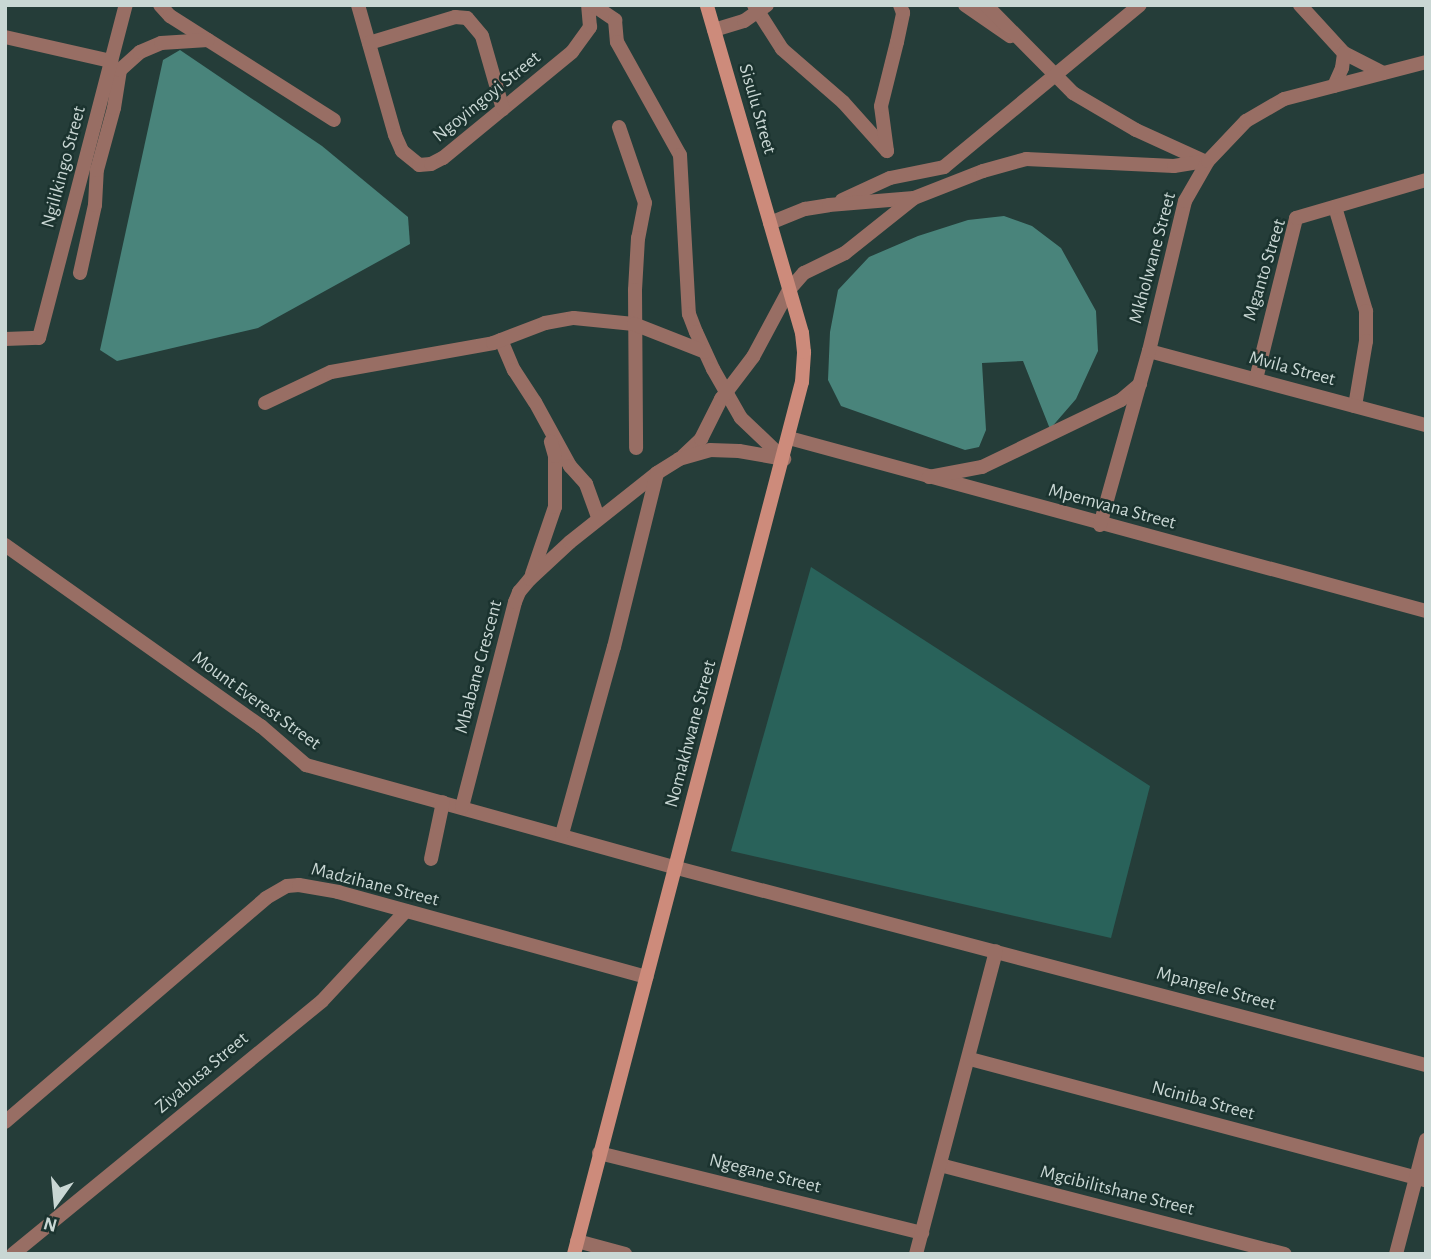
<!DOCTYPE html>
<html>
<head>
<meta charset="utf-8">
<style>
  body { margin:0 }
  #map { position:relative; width:1431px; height:1259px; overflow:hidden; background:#253d39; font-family:"Alegreya Sans",sans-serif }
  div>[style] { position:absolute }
  .green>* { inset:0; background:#29625a }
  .water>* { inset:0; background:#49847b }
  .street>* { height:14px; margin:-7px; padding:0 7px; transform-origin:7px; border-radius:7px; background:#986e64 }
  .secondary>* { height:14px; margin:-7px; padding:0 7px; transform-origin:7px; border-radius:7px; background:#cd8b7b }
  span { translate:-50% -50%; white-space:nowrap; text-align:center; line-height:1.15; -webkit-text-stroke:5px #1b332f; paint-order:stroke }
  .street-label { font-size:19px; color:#c9d7d4 }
  .frame { position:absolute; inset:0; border:7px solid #c9d7d4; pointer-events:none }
  .north { position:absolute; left:21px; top:1168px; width:70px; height:70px; -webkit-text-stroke:5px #1b332f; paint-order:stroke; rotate:195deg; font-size:19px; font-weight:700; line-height:28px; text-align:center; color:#c9d7d4 }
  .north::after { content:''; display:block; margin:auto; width:24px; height:32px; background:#c9d7d4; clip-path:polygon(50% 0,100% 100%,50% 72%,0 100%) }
</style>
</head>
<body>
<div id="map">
  <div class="green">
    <div style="clip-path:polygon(811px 567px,1150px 786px,1111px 938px,731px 851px)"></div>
  </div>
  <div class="water">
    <div style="clip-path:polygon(180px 50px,322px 146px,408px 217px,410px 244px,258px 328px,117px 361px,100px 350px,163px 60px)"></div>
    <div style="clip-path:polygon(1004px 216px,1032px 226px,1061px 248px,1096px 311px,1098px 351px,1076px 399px,1050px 429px,1023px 361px,982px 363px,986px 430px,979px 447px,965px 450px,841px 406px,828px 380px,830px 332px,838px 290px,869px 257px,918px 236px,968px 220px)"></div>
  </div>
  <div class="street">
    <div style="left:160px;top:5px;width:15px;rotate:48deg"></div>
    <div style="left:170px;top:16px;width:194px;rotate:32.4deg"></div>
    <div style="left:358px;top:5px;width:135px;rotate:74.1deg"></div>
    <div style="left:395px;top:135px;width:17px;rotate:66deg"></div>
    <div style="left:402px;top:151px;width:22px;rotate:39deg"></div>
    <div style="left:419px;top:165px;width:12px;rotate:-5deg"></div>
    <div style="left:431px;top:164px;width:13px;rotate:-27deg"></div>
    <div style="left:443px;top:158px;width:167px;rotate:-39.4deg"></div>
    <div style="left:572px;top:52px;width:31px;rotate:-54deg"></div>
    <div style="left:590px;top:27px;width:22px;rotate:-95deg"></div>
    <div style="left:593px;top:5px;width:27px;rotate:34deg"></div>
    <div style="left:615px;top:20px;width:22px;rotate:85deg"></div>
    <div style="left:617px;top:42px;width:129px;rotate:60.9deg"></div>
    <div style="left:680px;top:155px;width:159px;rotate:86.8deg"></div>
    <div style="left:689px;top:314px;width:19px;rotate:69deg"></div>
    <div style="left:696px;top:332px;width:41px;rotate:65.3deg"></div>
    <div style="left:713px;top:369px;width:56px;rotate:60.3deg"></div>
    <div style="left:741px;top:418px;width:58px;rotate:43.6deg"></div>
    <div style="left:754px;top:5px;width:52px;rotate:57.5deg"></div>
    <div style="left:782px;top:49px;width:81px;rotate:41deg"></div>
    <div style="left:843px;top:102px;width:66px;rotate:48.1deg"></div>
    <div style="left:965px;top:5px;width:55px;rotate:34.6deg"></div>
    <div style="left:986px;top:5px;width:124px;rotate:45.3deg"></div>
    <div style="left:1073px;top:93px;width:73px;rotate:30.4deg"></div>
    <div style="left:1136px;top:130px;width:75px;rotate:24.5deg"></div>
    <div style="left:1300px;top:5px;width:65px;rotate:47.5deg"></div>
    <div style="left:1344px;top:53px;width:44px;rotate:27.1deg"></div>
    <div style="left:714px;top:30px;width:31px;rotate:-17deg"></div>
    <div style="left:744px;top:21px;width:28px;rotate:-35deg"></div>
    <div style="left:5px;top:37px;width:109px;rotate:12.8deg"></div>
    <div style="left:369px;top:43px;width:90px;rotate:-16.8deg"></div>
    <div style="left:455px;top:17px;width:12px;rotate:5deg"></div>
    <div style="left:467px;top:18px;width:23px;rotate:50deg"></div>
    <div style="left:482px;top:36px;width:76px;rotate:74deg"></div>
    <div style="left:1334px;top:86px;width:20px;rotate:-66deg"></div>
    <div style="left:1342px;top:68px;width:15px;rotate:-82deg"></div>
    <div style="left:619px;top:127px;width:80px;rotate:71.1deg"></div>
    <div style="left:645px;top:203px;width:36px;rotate:101deg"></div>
    <div style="left:638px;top:238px;width:52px;rotate:93.3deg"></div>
    <div style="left:635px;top:290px;width:158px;rotate:89.6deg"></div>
    <div style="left:887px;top:151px;width:45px;rotate:-97.6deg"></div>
    <div style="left:881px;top:106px;width:66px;rotate:-76deg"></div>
    <div style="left:897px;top:42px;width:30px;rotate:-78deg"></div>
    <div style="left:903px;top:13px;width:9px;rotate:-111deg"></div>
    <div style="left:842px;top:200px;width:53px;rotate:-24.6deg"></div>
    <div style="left:890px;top:178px;width:55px;rotate:-11.5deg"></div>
    <div style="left:944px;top:167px;width:254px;rotate:-39.6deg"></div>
    <div style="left:1335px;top:207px;width:109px;rotate:73.4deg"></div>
    <div style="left:1366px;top:311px;width:30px;rotate:90deg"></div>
    <div style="left:1366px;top:341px;width:66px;rotate:99.6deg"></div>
    <div style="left:770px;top:223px;width:38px;rotate:-22deg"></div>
    <div style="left:805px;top:209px;width:24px;rotate:-9deg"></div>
    <div style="left:829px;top:205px;width:85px;rotate:-4.7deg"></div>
    <div style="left:914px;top:198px;width:74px;rotate:-21.4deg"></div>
    <div style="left:983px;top:171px;width:45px;rotate:-15.6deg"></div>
    <div style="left:1026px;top:159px;width:148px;rotate:2.7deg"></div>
    <div style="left:1174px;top:166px;width:31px;rotate:-9deg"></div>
    <div style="left:80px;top:273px;width:70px;rotate:-77.6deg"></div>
    <div style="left:95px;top:205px;width:35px;rotate:-87deg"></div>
    <div style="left:97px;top:170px;width:64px;rotate:-74.7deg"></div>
    <div style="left:114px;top:108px;width:38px;rotate:-81deg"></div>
    <div style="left:120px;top:70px;width:27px;rotate:-42deg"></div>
    <div style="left:140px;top:52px;width:23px;rotate:-23deg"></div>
    <div style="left:161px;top:43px;width:47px;rotate:-3.7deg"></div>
    <div style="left:5px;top:339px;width:34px;rotate:-2deg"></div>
    <div style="left:39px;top:338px;width:344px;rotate:-75.4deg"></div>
    <div style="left:501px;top:340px;width:33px;rotate:67deg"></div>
    <div style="left:514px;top:370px;width:38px;rotate:57deg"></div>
    <div style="left:535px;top:402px;width:73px;rotate:61.3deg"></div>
    <div style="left:570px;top:466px;width:24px;rotate:48deg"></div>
    <div style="left:586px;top:484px;width:37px;rotate:70deg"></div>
    <div style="left:1149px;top:351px;width:287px;rotate:15deg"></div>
    <div style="left:1256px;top:379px;width:166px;rotate:-76deg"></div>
    <div style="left:1296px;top:218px;width:135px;rotate:-16.3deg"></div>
    <div style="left:265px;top:403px;width:73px;rotate:-25.2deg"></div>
    <div style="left:331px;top:372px;width:165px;rotate:-10.1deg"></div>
    <div style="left:493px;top:343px;width:56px;rotate:-21deg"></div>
    <div style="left:545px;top:323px;width:29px;rotate:-10deg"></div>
    <div style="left:574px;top:318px;width:60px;rotate:5.7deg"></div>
    <div style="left:634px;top:324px;width:76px;rotate:21.5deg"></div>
    <div style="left:789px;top:438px;width:660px;rotate:15.19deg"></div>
    <div style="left:683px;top:456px;width:25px;rotate:-43deg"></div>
    <div style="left:701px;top:439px;width:45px;rotate:-63.4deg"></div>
    <div style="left:721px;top:399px;width:53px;rotate:-52.7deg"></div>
    <div style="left:753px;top:357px;width:76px;rotate:-61.8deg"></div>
    <div style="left:789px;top:290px;width:23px;rotate:-49deg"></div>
    <div style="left:804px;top:273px;width:46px;rotate:-26deg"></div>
    <div style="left:845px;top:253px;width:87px;rotate:-38.5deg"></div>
    <div style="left:929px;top:477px;width:54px;rotate:-10.7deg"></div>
    <div style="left:982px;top:467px;width:154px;rotate:-25.7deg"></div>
    <div style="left:1121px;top:400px;width:25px;rotate:-40deg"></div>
    <div style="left:1100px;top:525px;width:181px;rotate:-74.3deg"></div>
    <div style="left:1149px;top:351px;width:154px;rotate:-76.5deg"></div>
    <div style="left:1185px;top:201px;width:46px;rotate:-60.1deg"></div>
    <div style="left:1208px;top:161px;width:55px;rotate:-46.5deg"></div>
    <div style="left:1246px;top:121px;width:44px;rotate:-30.1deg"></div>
    <div style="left:1284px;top:99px;width:147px;rotate:-14.6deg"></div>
    <div style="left:5px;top:545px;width:314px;rotate:35.3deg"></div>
    <div style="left:261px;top:726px;width:60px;rotate:40.9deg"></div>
    <div style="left:306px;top:765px;width:385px;rotate:15.5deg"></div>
    <div style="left:677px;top:868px;width:774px;rotate:14.74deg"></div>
    <div style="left:532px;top:574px;width:71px;rotate:-71.1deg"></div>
    <div style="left:555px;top:507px;width:51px;rotate:-90deg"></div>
    <div style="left:555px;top:456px;width:15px;rotate:-106deg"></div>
    <div style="left:462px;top:807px;width:212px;rotate:-75.5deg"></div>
    <div style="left:515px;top:602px;width:11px;rotate:-68deg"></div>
    <div style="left:519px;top:592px;width:17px;rotate:-50deg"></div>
    <div style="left:530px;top:579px;width:54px;rotate:-42.8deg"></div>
    <div style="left:570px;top:542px;width:111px;rotate:-38.4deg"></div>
    <div style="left:657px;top:473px;width:26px;rotate:-32deg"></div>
    <div style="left:679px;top:459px;width:32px;rotate:-16deg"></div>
    <div style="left:710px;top:450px;width:29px;rotate:2deg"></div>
    <div style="left:739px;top:451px;width:46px;rotate:10.1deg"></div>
    <div style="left:562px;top:834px;width:194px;rotate:-74.5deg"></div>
    <div style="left:614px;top:647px;width:179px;rotate:-76.1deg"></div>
    <div style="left:431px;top:859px;width:58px;rotate:-78.1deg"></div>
    <div style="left:970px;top:1059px;width:472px;rotate:14.9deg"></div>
    <div style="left:5px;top:1122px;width:344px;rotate:-40.6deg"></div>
    <div style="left:266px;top:898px;width:24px;rotate:-30deg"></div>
    <div style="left:287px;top:886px;width:12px;rotate:-5deg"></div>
    <div style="left:299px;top:885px;width:40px;rotate:10deg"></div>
    <div style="left:338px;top:892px;width:320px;rotate:15.4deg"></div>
    <div style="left:599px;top:1153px;width:333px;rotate:13.9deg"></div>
    <div style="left:940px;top:1165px;width:356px;rotate:14.5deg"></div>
    <div style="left:577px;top:1241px;width:50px;rotate:15.2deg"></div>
    <div style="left:13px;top:1254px;width:399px;rotate:-39.3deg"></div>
    <div style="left:322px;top:1001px;width:123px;rotate:-47deg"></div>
    <div style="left:916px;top:1254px;width:313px;rotate:-75.2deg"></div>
    <div style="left:1396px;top:1254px;width:118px;rotate:-75.3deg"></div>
  </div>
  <div class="secondary">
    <div style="left:574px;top:1254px;width:901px;rotate:-75.35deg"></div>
    <div style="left:802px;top:382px;width:30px;rotate:-86deg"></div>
    <div style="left:804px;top:352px;width:19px;rotate:-96deg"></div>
    <div style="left:802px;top:333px;width:341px;rotate:-106.2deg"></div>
  </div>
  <div class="street-label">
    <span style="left:487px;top:97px;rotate:-39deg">Ngoyingoyi Street</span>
    <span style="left:757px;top:109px;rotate:74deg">Sisulu Street</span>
    <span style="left:64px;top:167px;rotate:-75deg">Ngilikingo Street</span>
    <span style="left:1153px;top:258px;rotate:-75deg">Mkholwane Street</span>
    <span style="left:1265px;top:270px;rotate:-73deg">Mganto Street</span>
    <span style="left:1292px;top:369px;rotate:15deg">Mvila Street</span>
    <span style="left:1112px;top:507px;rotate:15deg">Mpemvana Street</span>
    <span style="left:479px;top:667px;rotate:-75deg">Mbabane Crescent</span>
    <span style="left:256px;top:701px;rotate:36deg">Mount Everest Street</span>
    <span style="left:691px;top:734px;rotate:-75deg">Nomakhwane Street</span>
    <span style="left:375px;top:885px;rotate:14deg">Madzihane Street</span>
    <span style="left:1216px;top:989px;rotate:15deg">Mpangele Street</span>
    <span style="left:202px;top:1073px;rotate:-40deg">Ziyabusa Street</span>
    <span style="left:1203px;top:1101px;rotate:15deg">Nciniba Street</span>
    <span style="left:765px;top:1174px;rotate:14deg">Ngegane Street</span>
    <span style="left:1117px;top:1191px;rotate:14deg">Mgcibilitshane Street</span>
  </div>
  <div class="frame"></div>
  <div class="north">N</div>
</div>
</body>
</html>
